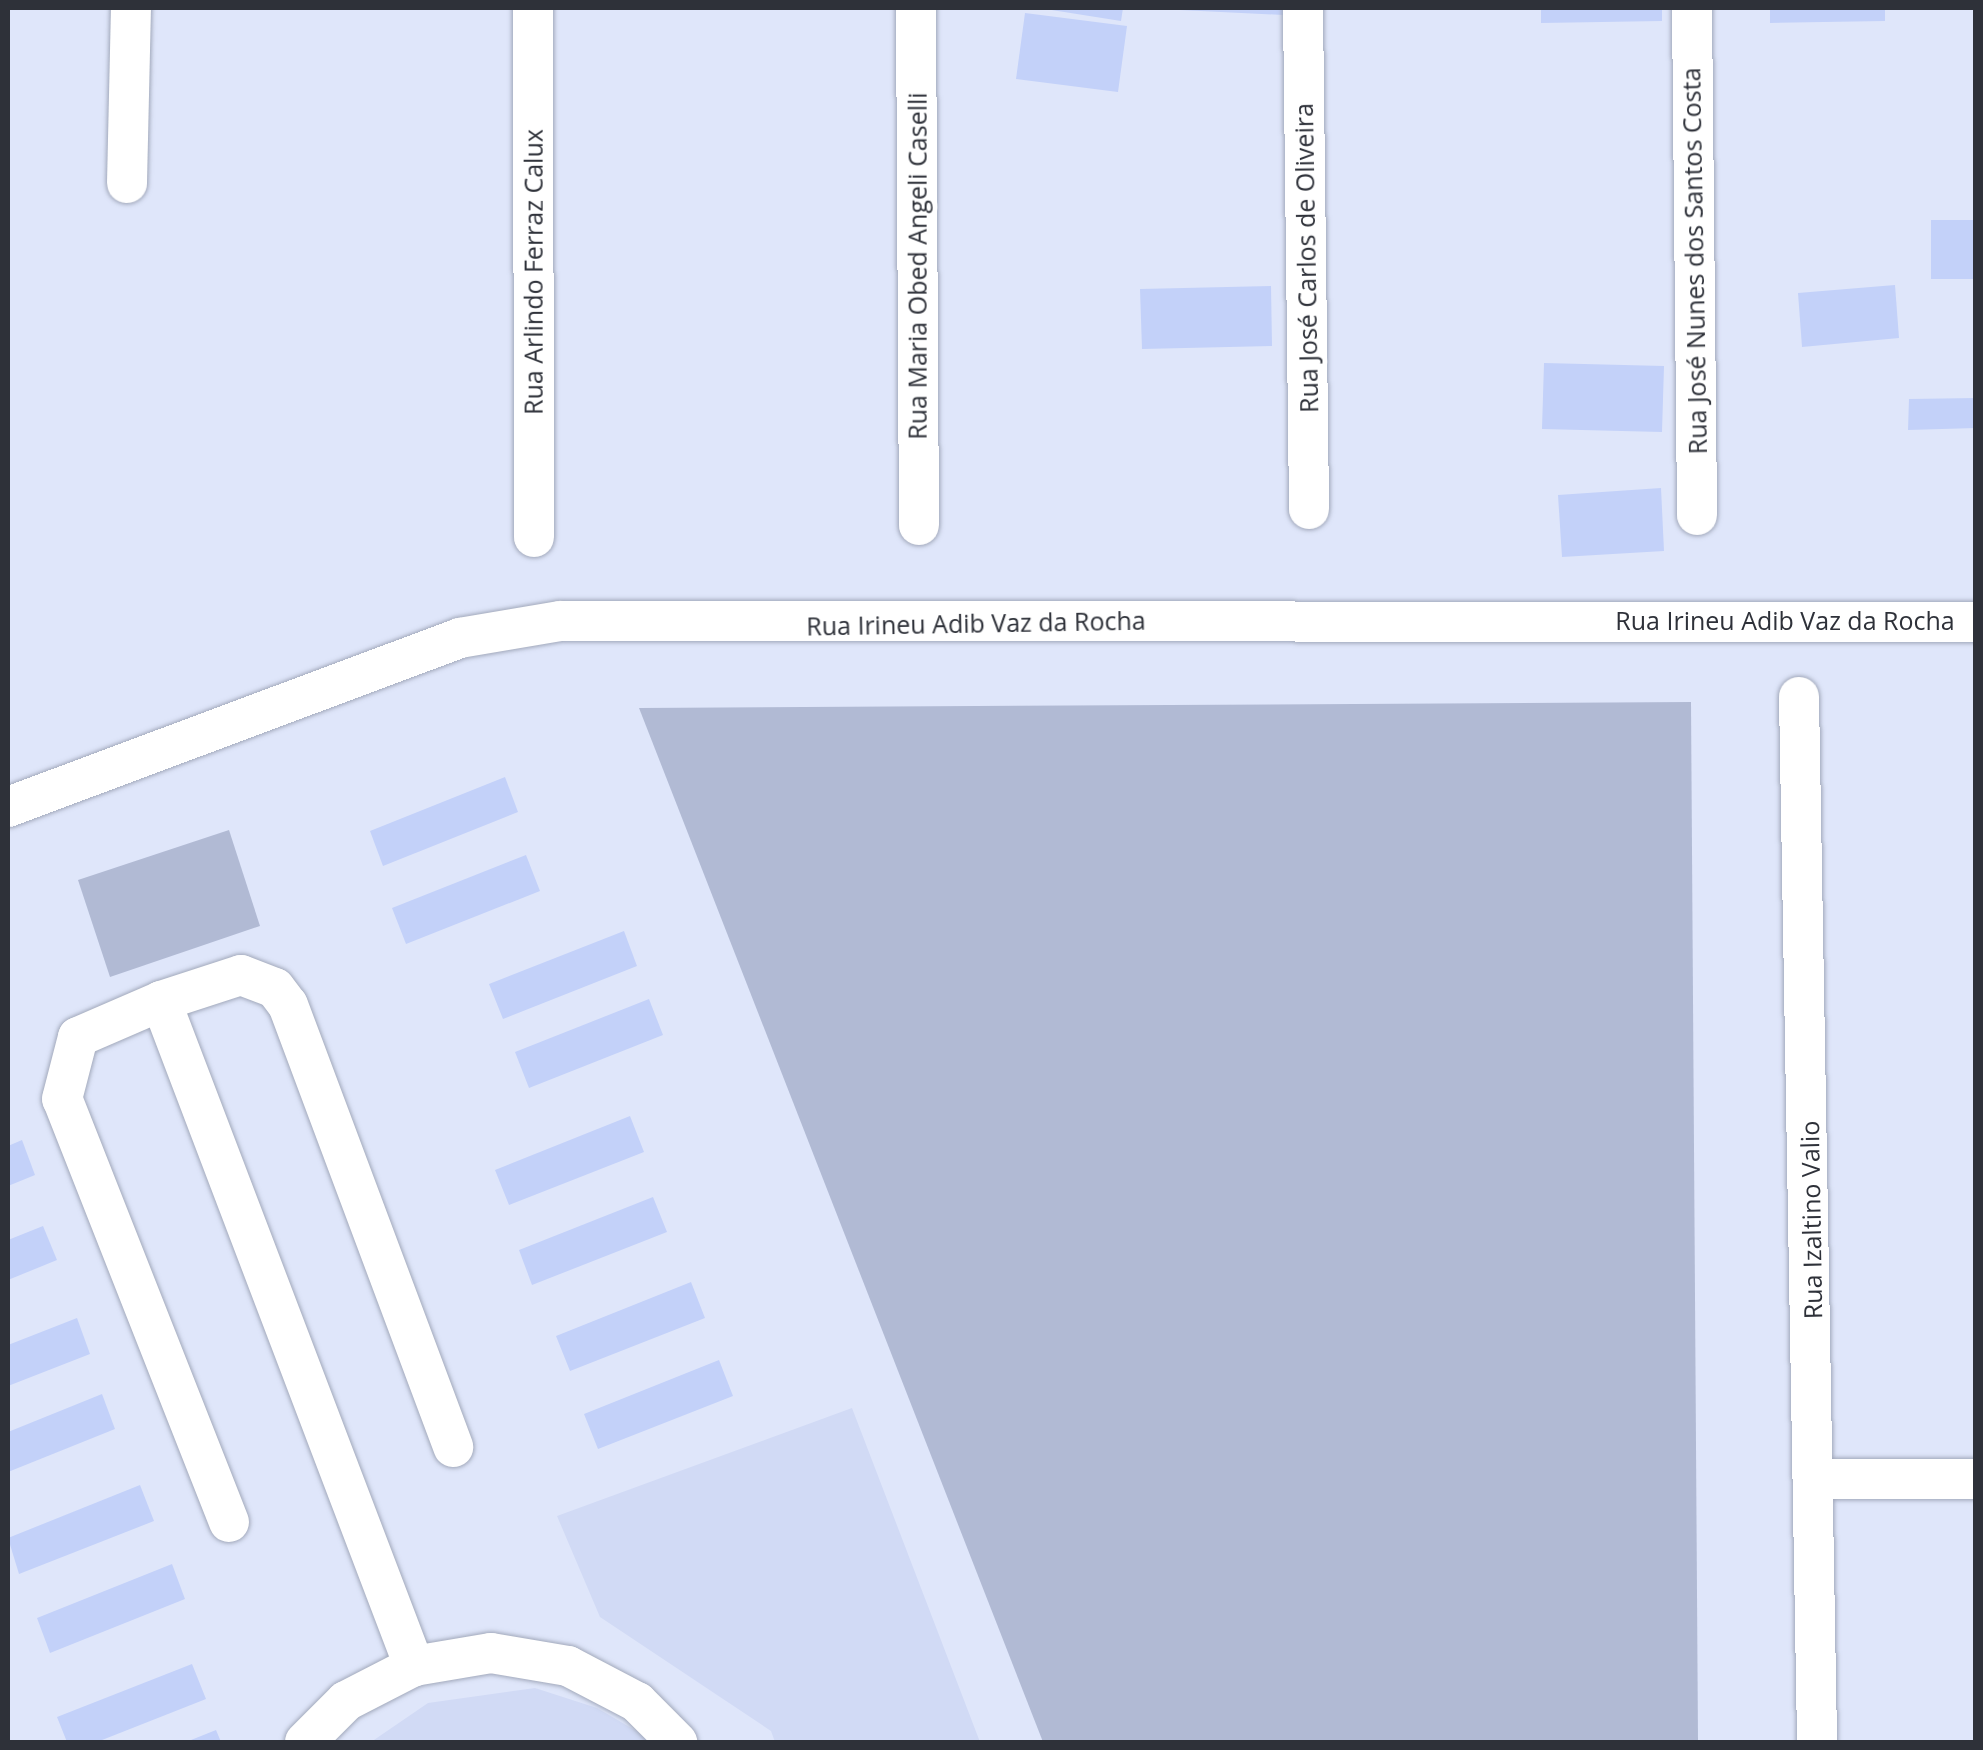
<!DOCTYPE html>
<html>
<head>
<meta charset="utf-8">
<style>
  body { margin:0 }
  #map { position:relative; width:1983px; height:1750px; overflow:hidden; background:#dfe6fa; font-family:"Open Sans",sans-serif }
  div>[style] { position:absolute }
  .built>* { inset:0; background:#d1daf5 }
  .green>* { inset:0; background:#b1bad4 }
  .building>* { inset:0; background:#c3d1f9 }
  .roads { filter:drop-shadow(0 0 2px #a2a9bb) drop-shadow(0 0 2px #a2a9bb) }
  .minor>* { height:40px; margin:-20px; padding:0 20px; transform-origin:20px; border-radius:20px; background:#fff }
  span { translate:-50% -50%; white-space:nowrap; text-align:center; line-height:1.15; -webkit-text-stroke:9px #fff; paint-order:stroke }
  .street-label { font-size:25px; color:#2e3139 }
  .frame { position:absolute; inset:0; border:10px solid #2e3139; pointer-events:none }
</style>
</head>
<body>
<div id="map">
  <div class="built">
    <div style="clip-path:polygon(852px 1408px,980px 1742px,775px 1742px,771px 1731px,600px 1617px,557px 1516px)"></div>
    <div style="clip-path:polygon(535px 1688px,597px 1708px,655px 1742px,371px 1742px,428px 1703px)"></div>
  </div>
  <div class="green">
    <div style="clip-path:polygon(1691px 702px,1698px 1742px,1043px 1742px,639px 708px)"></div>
    <div style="clip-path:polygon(229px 830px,260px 926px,110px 977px,78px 880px)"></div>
  </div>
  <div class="building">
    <div style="clip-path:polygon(1039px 8px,1123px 8px,1121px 21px)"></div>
    <div style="clip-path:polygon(1139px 8px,1284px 8px,1283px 15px)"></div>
    <div style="clip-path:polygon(1541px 8px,1662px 8px,1662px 21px,1541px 23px)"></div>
    <div style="clip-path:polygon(1770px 8px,1885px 8px,1885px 21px,1770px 23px)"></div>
    <div style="clip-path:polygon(1025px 13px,1127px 26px,1118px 92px,1016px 79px)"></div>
    <div style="clip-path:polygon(1931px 220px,1976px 220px,1976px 279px,1931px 279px)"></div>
    <div style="clip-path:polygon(1895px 285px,1899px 338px,1802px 347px,1798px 293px)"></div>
    <div style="clip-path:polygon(1271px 286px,1272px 346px,1142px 349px,1140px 289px)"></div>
    <div style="clip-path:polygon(1544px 363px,1664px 366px,1662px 432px,1542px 429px)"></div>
    <div style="clip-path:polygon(1976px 398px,1976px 428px,1908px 430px,1909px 399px)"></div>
    <div style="clip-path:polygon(1661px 488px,1664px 551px,1562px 557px,1558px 495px)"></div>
    <div style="clip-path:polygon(505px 777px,518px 812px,383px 866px,370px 831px)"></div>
    <div style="clip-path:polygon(526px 855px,540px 891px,406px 944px,392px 908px)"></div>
    <div style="clip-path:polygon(624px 931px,637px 966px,503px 1019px,489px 984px)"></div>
    <div style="clip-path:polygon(649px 999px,663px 1035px,529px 1088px,515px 1052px)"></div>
    <div style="clip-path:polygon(630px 1116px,644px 1152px,509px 1205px,495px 1170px)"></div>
    <div style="clip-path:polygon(22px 1140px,35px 1175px,8px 1186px,8px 1146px)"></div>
    <div style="clip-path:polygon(653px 1197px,667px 1232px,532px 1285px,519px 1250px)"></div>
    <div style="clip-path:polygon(43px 1226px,57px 1260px,8px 1280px,8px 1240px)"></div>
    <div style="clip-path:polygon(691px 1282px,705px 1318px,570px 1371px,556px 1336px)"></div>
    <div style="clip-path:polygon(77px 1318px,90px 1354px,8px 1386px,8px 1345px)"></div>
    <div style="clip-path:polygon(719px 1360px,733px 1396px,598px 1449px,584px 1414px)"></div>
    <div style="clip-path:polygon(102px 1394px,115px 1429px,8px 1472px,8px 1432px)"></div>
    <div style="clip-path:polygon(140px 1485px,154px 1521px,19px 1574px,8px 1538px)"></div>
    <div style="clip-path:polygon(172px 1564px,185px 1599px,50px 1653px,37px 1618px)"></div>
    <div style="clip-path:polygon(192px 1664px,206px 1699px,97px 1742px,67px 1742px,57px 1717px)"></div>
    <div style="clip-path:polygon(216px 1730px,221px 1742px,186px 1742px)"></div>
  </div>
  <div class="roads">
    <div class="minor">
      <div style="left:533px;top:8px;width:529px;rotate:89.89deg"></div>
      <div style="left:916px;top:8px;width:517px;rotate:89.67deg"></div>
      <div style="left:1303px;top:8px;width:501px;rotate:89.31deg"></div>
      <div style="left:1692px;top:8px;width:507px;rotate:89.43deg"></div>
      <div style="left:127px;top:183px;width:175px;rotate:-88.7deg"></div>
      <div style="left:1799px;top:697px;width:1045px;rotate:89.01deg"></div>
      <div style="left:8px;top:807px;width:483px;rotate:-20.5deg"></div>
      <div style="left:460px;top:638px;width:101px;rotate:-9.6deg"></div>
      <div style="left:560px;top:621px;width:1416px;rotate:0.04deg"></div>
      <div style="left:161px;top:1001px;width:712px;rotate:69.17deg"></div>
      <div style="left:1816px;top:1479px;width:160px"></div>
      <div style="left:229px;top:1522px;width:455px;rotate:-111.5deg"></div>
      <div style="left:62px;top:1099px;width:64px;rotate:-75.5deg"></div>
      <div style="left:78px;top:1037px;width:90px;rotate:-23.4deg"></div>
      <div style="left:161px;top:1001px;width:84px;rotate:-18deg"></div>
      <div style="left:241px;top:975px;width:36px;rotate:21deg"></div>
      <div style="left:275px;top:988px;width:21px;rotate:53deg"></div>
      <div style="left:288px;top:1005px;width:472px;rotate:69.5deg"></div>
      <div style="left:305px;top:1742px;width:58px;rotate:-45deg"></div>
      <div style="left:346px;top:1701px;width:76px;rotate:-27.2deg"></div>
      <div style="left:414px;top:1666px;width:78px;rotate:-9.6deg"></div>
      <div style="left:491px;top:1653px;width:78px;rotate:9.6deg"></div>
      <div style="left:568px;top:1666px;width:78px;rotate:27.6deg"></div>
      <div style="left:637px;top:1702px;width:57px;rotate:45deg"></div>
    </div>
  </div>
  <div class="street-label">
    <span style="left:1306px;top:258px;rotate:-91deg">Rua José Carlos de Oliveira</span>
    <span style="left:1694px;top:261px;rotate:-91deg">Rua José Nunes dos Santos Costa</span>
    <span style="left:917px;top:266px;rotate:-90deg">Rua Maria Obed Angeli Caselli</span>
    <span style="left:533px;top:272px;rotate:-90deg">Rua Arlindo Ferraz Calux</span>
    <span style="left:1785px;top:620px">Rua Irineu Adib Vaz da Rocha</span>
    <span style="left:976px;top:623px;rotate:-1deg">Rua Irineu Adib Vaz da Rocha</span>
    <span style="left:1811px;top:1220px;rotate:-91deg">Rua Izaltino Valio</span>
  </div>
  <div class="frame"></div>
</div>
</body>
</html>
